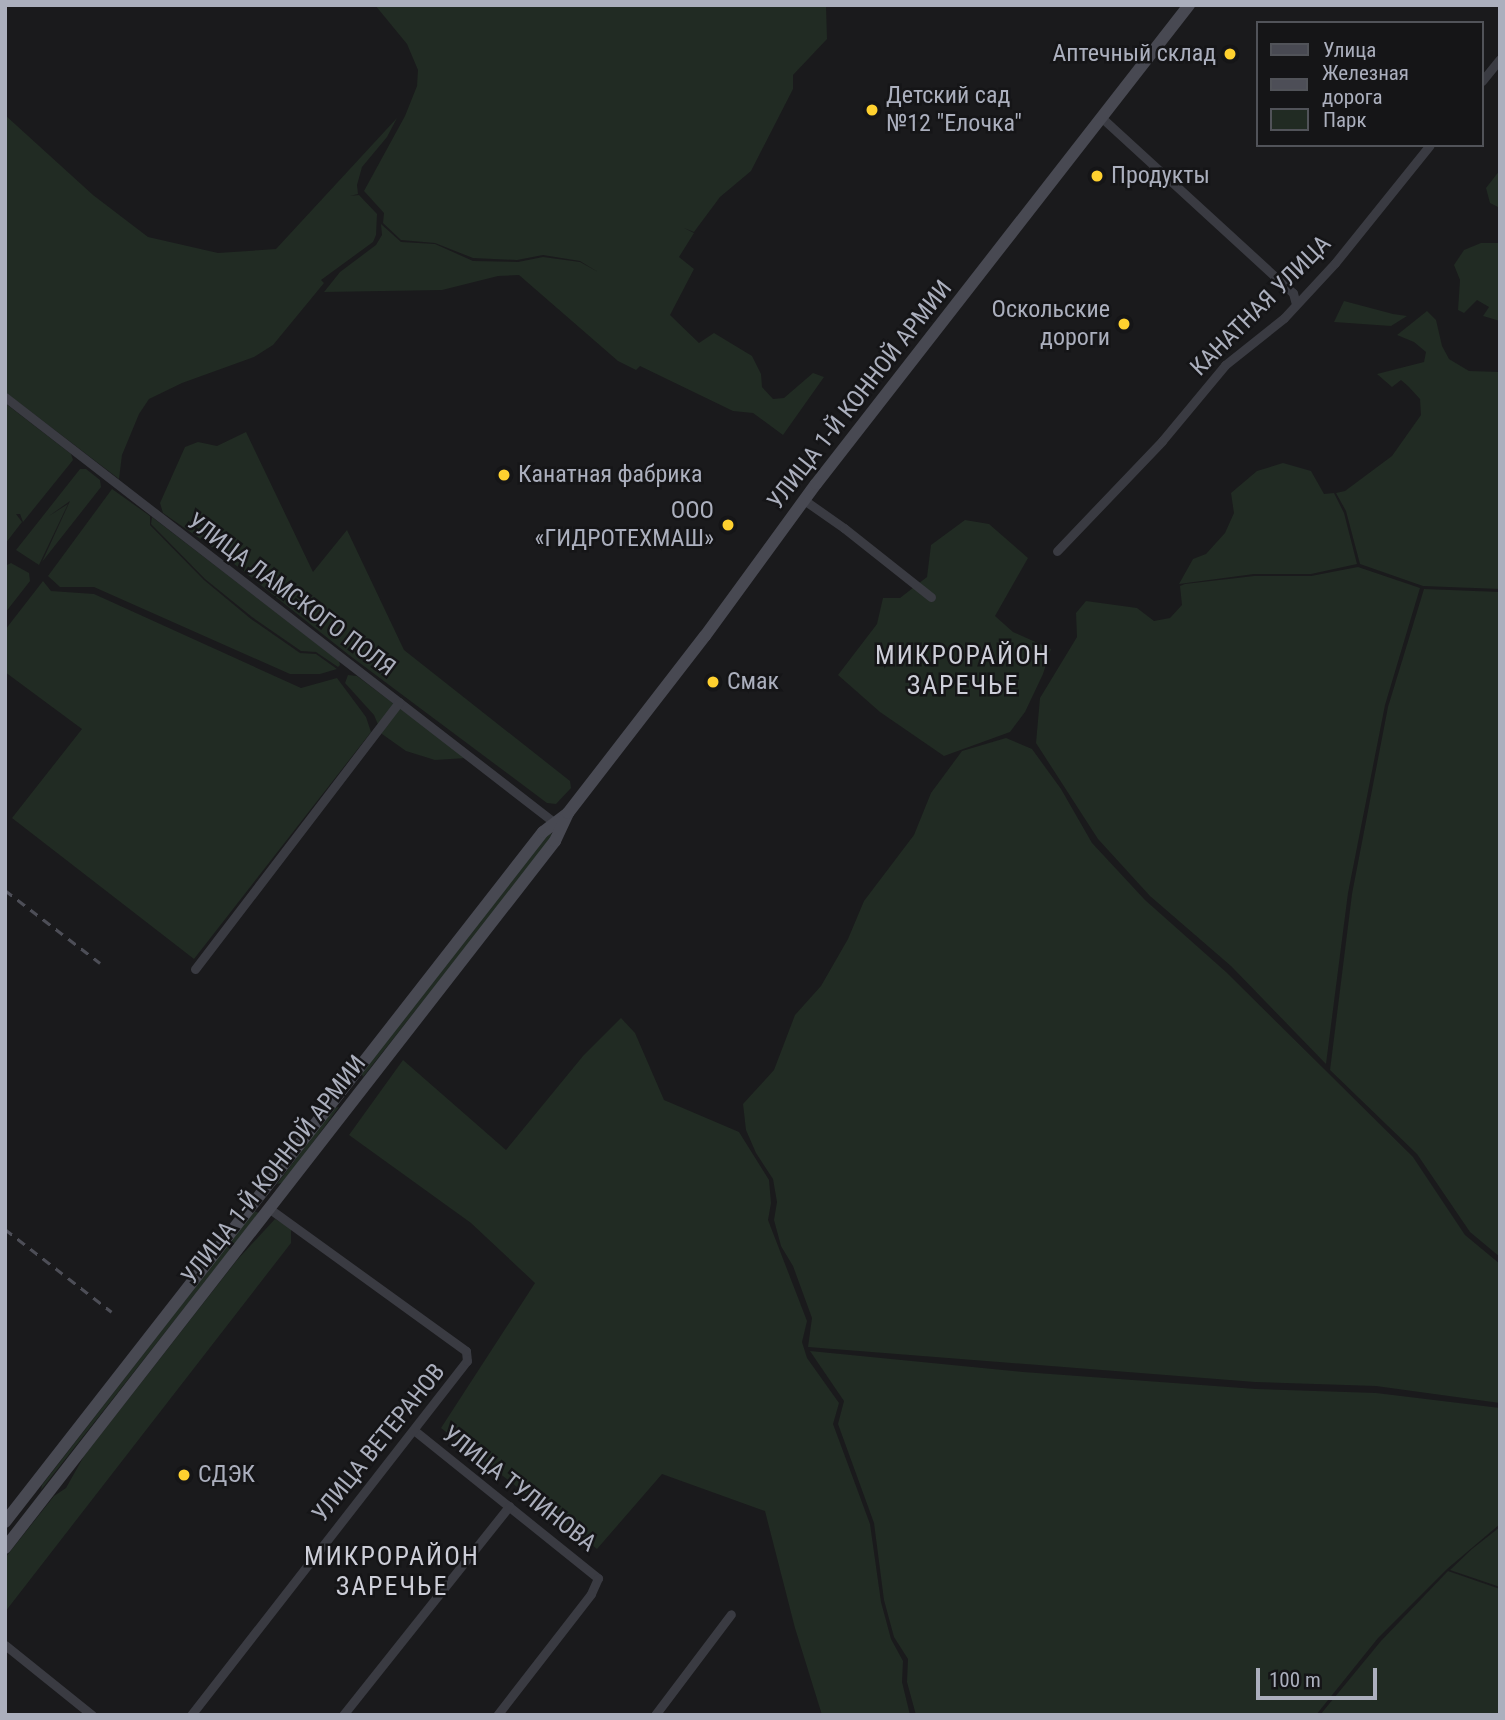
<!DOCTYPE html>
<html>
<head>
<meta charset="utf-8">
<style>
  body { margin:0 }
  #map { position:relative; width:1505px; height:1720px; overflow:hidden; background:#1a1a1c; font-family:"Roboto Condensed",sans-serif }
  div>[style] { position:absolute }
  .green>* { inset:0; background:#212b23 }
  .street>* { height:9px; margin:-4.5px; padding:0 4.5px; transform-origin:4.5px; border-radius:4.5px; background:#3a3b42 }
  .secondary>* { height:12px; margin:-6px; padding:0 6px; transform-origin:6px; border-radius:6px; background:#484952 }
  .rail>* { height:2.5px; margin-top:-1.25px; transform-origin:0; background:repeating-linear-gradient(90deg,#4d4e57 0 9px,transparent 0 16px) }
  .dots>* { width:19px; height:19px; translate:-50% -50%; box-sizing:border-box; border:4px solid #151517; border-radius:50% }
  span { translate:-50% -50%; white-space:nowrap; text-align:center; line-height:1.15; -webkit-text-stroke:5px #151517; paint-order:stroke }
  .poi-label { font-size:24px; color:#abafbd }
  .right { translate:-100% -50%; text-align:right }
  .left { translate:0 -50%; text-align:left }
  .street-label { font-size:24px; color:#abafbd }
  .neighbourhood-label { font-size:26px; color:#cdced8; letter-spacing:2px }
  .frame { position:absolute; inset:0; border:7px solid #abafbd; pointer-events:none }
  .legend { position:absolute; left:1256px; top:21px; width:228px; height:126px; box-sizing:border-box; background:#151517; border:2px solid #515359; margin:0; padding:9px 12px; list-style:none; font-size:21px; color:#abafbd }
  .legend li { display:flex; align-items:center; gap:14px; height:35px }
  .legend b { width:35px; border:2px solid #515359 }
  .scale { position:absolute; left:1256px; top:1668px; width:121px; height:32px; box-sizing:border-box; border:4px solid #abafbd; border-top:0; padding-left:9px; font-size:21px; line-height:24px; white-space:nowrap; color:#abafbd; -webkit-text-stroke:5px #151517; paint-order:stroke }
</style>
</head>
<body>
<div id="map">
  <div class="green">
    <div style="clip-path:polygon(375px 5px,826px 5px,827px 39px,793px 75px,793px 89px,751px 171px,720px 197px,694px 232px,684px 228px,694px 233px,679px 257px,694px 269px,670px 315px,699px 343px,714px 333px,752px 356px,761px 374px,762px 387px,773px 399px,784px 398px,813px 373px,824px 377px,783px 435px,753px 413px,733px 411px,640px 366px,636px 370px,618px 361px,519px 275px,498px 276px,442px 290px,324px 292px,340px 272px,376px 245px,382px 235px,381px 224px,401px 242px,435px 244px,473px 261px,518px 262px,543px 257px,580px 262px,598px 272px,580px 261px,543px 255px,517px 260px,473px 258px,435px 243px,401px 240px,383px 223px,384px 213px,364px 191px,405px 116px,417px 86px,418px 70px,407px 44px)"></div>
    <div style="clip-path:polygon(5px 115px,93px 195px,148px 237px,218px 253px,276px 249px,397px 118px,387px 137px,362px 167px,357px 185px,358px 194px,350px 196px,359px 195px,377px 214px,376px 235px,373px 242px,321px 280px,324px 283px,273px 345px,254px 357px,182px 383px,149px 399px,139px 414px,122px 455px,119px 479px,5px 392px)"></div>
    <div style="clip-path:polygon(1500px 170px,1500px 208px,1490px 203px,1486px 188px)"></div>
    <div style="clip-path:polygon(1481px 243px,1500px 243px,1500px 321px,1483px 316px,1489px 307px,1477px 300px,1464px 313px,1458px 310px,1460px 280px,1454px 265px,1464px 250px)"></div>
    <div style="clip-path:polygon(1344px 301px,1393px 314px,1407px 316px,1391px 326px,1334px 322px)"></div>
    <div style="clip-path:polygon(1427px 311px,1436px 320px,1442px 346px,1449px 359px,1469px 371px,1500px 372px,1500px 589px,1423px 586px,1360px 564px,1346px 511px,1336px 493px,1345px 491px,1392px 456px,1421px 415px,1420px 399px,1408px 386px,1401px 380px,1392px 387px,1377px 374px,1424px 362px,1426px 352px,1414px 342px,1397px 335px)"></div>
    <div style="clip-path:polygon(5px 403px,71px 454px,73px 460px,23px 522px,20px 514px,16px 514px,22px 522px,5px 544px)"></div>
    <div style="clip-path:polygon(246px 432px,313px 572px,347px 530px,404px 650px,570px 781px,571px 788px,556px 804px,547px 803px,349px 655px,219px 552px,163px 513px,160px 503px,185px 447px,198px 442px,217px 446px)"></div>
    <div style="clip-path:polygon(1283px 463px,1311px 471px,1324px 494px,1334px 493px,1344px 513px,1357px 564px,1311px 574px,1254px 574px,1179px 584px,1193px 559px,1206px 554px,1225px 533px,1234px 513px,1231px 493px,1257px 471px)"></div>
    <div style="clip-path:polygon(80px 469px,86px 469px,100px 480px,101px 487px,42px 562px,70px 501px,49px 516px,68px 504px,39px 565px,16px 550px)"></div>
    <div style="clip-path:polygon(112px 489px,150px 516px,150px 525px,204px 580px,251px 619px,300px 653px,316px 654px,337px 669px,320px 674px,290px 674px,94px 587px,60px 587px,48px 576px)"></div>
    <div style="clip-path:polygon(152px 517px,339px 661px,340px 665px,338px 667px,316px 652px,301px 651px,252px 617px,205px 579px,151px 524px)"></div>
    <div style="clip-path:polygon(965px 520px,989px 524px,1028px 558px,995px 616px,1013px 632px,1051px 649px,1043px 674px,1025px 712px,1010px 732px,944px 756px,880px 712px,838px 675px,877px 624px,883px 598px,900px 598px,927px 577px,931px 545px)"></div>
    <div style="clip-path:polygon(11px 563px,29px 573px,30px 581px,5px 613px,5px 566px)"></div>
    <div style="clip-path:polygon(1358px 567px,1420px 588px,1385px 705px,1348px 893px,1326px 1064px,1231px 966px,1150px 896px,1098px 839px,1036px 743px,1040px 698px,1077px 637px,1076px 613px,1086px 601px,1137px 608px,1154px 621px,1170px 618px,1182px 605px,1180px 586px,1185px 584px,1254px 576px,1311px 576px)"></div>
    <div style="clip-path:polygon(43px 581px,51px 591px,94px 594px,301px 688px,337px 678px,366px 717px,371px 732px,194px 959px,12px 818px,82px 729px,5px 672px,5px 630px)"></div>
    <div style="clip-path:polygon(1424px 589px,1500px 592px,1500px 1257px,1470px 1232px,1417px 1154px,1330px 1070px,1352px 894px,1388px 707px)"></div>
    <div style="clip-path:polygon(348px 675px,357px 676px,466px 758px,435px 760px,406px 751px,382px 734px,374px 715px,345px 683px)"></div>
    <div style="clip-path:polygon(1006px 738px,1032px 749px,1061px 789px,1092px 843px,1145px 900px,1226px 972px,1413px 1157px,1465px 1235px,1500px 1264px,1500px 1403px,1376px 1386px,1255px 1382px,808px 1347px,812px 1318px,793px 1266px,781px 1246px,774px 1220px,777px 1202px,773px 1179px,756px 1153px,746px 1130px,743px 1104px,774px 1070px,795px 1015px,821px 986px,848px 939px,864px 901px,914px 835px,931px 793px,962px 751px)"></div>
    <div style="clip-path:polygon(549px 832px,552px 834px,548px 843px,363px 1077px,361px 1072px)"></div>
    <div style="clip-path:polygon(621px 1018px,635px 1033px,664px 1100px,739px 1132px,769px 1180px,771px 1203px,768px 1220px,807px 1321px,802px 1342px,807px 1358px,839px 1403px,833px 1424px,870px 1524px,881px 1602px,891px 1639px,903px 1661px,902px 1682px,910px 1715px,822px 1715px,795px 1628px,765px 1511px,662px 1474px,597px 1549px,441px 1428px,535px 1283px,471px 1223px,349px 1135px,403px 1060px,506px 1150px,583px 1056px)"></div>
    <div style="clip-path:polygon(339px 1107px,283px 1183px,277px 1184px,334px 1108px)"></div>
    <div style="clip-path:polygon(254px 1211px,259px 1213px,41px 1490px,42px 1485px)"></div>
    <div style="clip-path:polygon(275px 1219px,291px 1228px,291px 1243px,5px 1612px,5px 1558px,54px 1496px,66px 1488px,84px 1456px,237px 1260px)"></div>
    <div style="clip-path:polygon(810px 1351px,1023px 1372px,1256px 1389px,1376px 1393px,1500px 1408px,1500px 1524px,1447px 1569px,1378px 1638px,1316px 1715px,916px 1715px,907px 1682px,908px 1659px,894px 1637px,884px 1600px,874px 1523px,838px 1424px,844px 1401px)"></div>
    <div style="clip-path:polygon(1500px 1527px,1500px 1587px,1450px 1570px,1472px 1549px)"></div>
    <div style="clip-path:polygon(1448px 1571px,1500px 1589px,1500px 1715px,1320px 1715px,1381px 1641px)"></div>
  </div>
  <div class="street">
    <div style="left:1482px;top:81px;width:28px;rotate:-51deg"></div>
    <div style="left:1102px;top:118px;width:259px;rotate:42.5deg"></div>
    <div style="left:1293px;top:293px;width:11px;rotate:75deg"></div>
    <div style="left:5px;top:397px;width:696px;rotate:37.76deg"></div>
    <div style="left:804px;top:500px;width:49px;rotate:35deg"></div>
    <div style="left:844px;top:528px;width:111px;rotate:38.4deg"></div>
    <div style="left:1057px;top:551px;width:152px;rotate:-46.3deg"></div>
    <div style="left:1162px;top:441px;width:99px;rotate:-50.3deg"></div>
    <div style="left:1225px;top:365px;width:75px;rotate:-38.5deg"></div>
    <div style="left:1284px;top:318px;width:75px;rotate:-47.2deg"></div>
    <div style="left:1335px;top:263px;width:151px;rotate:-51.2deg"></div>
    <div style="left:195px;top:969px;width:336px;rotate:-52.6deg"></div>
    <div style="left:415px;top:1431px;width:235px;rotate:38.8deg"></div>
    <div style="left:598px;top:1578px;width:17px;rotate:114deg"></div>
    <div style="left:591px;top:1594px;width:153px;rotate:127.8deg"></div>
    <div style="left:5px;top:1645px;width:112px;rotate:38.8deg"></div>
    <div style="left:191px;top:1715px;width:449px;rotate:-52.1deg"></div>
    <div style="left:467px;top:1361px;width:10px;rotate:-96deg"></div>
    <div style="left:466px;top:1351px;width:242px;rotate:-144.1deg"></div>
    <div style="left:343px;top:1715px;width:267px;rotate:-51.5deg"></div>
    <div style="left:655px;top:1715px;width:126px;rotate:-53deg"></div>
  </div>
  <div class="secondary">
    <div style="left:5px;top:1522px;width:875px;rotate:-52.06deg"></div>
    <div style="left:543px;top:832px;width:31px;rotate:-37deg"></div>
    <div style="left:5px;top:1548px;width:896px;rotate:-52.12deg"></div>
    <div style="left:555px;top:841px;width:31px;rotate:-65deg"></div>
    <div style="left:568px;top:813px;width:224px;rotate:-52.3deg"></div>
    <div style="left:705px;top:636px;width:188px;rotate:-53.9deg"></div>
    <div style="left:816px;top:484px;width:607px;rotate:-52.09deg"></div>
  </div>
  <div class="rail">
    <div style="left:5px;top:890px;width:120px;rotate:37.5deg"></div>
    <div style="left:5px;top:1229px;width:135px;rotate:37.8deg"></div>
  </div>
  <div class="dots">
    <div style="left:1230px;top:54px;background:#ffd12f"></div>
    <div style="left:872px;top:110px;background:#ffd12f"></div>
    <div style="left:1097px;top:176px;background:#ffd12f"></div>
    <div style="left:1124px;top:324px;background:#ffd12f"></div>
    <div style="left:504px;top:475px;background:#ffd12f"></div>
    <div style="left:728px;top:525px;background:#ffd12f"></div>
    <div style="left:713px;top:682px;background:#ffd12f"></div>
    <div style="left:184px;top:1475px;background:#ffd12f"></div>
  </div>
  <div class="poi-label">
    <span class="right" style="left:1216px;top:54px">Аптечный склад</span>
    <span class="left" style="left:886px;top:110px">Детский сад<br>№12 "Елочка"</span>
    <span class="left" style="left:1111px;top:176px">Продукты</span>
    <span class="right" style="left:1110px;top:324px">Оскольские<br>дороги</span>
    <span class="left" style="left:518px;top:475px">Канатная фабрика</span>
    <span class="right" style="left:714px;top:525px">ООО<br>«ГИДРОТЕХМАШ»</span>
    <span class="left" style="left:727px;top:682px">Смак</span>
    <span class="left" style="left:198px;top:1475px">СДЭК</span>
  </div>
  <div class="street-label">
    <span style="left:1261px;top:306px;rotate:-45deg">КАНАТНАЯ УЛИЦА</span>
    <span style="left:860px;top:395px;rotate:-52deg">УЛИЦА 1-Й КОННОЙ АРМИИ</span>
    <span style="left:291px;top:595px;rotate:37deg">УЛИЦА ЛАМСКОГО ПОЛЯ</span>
    <span style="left:274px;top:1170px;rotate:-52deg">УЛИЦА 1-Й КОННОЙ АРМИИ</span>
    <span style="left:379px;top:1443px;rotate:-51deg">УЛИЦА ВЕТЕРАНОВ</span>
    <span style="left:519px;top:1489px;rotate:38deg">УЛИЦА ТУЛИНОВА</span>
  </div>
  <div class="neighbourhood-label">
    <span style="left:963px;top:671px">МИКРОРАЙОН<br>ЗАРЕЧЬЕ</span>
    <span style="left:392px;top:1572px">МИКРОРАЙОН<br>ЗАРЕЧЬЕ</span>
  </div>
  <div class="frame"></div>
  <ul class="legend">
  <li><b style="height:9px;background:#484952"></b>Улица</li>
  <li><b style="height:9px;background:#4d4e57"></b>Железная дорога</li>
  <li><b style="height:19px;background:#212b23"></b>Парк</li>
  </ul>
  <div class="scale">100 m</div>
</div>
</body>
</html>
